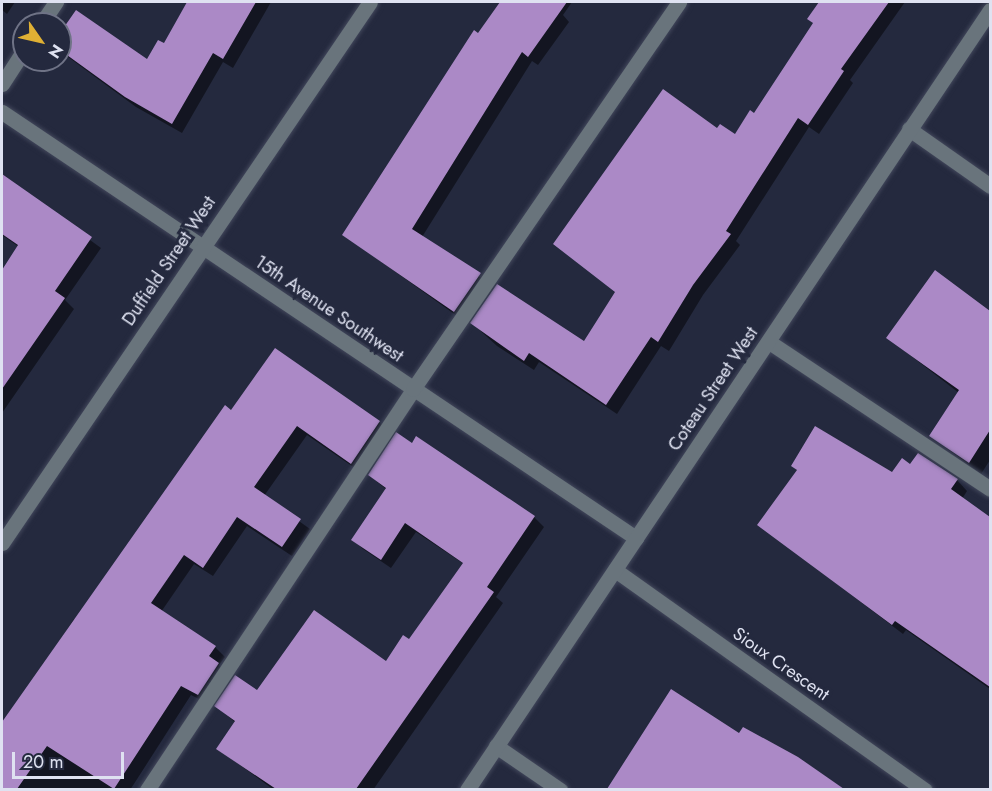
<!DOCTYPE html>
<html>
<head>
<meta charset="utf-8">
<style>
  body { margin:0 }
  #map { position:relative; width:992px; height:791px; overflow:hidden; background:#24293e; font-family:Jost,sans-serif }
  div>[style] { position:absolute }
  .shadow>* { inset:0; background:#0007 }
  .building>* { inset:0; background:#ab89c6 }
  .roads { filter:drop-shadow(0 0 2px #42475b) drop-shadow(0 0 2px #42475b) }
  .minor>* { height:15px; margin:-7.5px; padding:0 7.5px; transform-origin:7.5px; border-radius:7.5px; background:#69747c }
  span { translate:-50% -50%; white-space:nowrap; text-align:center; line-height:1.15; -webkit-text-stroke:6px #24293e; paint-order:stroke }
  .street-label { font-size:18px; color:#dfe2f1 }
  .frame { position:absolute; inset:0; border:3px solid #dfe2f1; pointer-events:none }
  .north { position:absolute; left:12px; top:12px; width:60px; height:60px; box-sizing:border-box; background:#24293e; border:2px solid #6f7386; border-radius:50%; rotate:124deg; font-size:16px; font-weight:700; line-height:24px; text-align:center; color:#dfe2f1 }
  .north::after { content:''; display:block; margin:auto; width:21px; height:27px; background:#dfb034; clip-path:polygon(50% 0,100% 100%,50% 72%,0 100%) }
  .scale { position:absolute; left:12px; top:752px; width:112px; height:27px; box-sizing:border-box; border:3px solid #dfe2f1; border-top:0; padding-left:8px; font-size:18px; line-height:21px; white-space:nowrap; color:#dfe2f1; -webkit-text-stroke:4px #24293e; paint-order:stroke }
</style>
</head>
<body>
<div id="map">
  <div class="shadow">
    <div style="clip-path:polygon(2px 2px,15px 2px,7px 14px,2px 10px)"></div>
    <div style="clip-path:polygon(189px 2px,271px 2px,233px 68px,223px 62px,182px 133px,136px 107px,60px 51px,60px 36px,147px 61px,164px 45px)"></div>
    <div style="clip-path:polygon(501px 2px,572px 2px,563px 15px,569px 22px,538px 65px,532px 61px,422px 237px,490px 284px,464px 321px,344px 235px)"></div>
    <div style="clip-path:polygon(820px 2px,905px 2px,850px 80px,853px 83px,819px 134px,809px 127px,736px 241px,740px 245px,703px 295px,669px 351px,661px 346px,617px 414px,539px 362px,534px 370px,497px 346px,472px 323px,584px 343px,717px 130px,735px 136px,755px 115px,814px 24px,809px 19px)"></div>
    <div style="clip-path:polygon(6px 179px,101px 248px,65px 300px,74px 309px,2px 413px,2px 273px,19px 247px,2px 235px,2px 186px)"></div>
    <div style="clip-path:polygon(935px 272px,990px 312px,990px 460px,981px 474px,931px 436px,959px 393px,888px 338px)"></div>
    <div style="clip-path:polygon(232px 412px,379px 422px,389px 432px,362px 473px,307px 435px,264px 496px,310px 529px,292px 556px,247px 526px,213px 576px,194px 564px,161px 612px,215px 647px,225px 657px,219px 665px,228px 674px,209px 704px,191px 695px,130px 790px,2px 790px,2px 727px,74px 619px,77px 621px)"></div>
    <div style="clip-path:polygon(793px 466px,892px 474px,911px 466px,957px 480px,967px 491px,962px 499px,990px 519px,990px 602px,979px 618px,990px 627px,990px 689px,906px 630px,903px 634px,759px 525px,798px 471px)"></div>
    <div style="clip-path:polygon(369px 475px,534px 517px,544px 527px,496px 597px,503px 603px,373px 790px,274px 790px,218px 749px,236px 723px,216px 706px,257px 692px,387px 663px,409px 641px,464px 564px,416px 532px,391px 568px,363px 549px,353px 540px,387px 490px)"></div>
    <div style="clip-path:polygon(672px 691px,739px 735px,798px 759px,844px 790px,612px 790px)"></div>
  </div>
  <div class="building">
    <div style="clip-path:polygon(187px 2px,256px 2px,223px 59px,213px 53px,172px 124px,125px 97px,60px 50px,60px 33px,76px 10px,147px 59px,158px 40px,164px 43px)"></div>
    <div style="clip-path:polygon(500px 2px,567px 2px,528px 57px,522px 52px,412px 229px,481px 273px,454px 312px,342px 235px,474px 30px,478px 33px)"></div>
    <div style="clip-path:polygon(819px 2px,889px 2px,841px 69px,844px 71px,808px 125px,798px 118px,726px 231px,731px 234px,693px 285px,658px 342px,651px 337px,606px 405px,529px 353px,524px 361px,470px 323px,497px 284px,584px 341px,615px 292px,553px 244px,663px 89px,717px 128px,720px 124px,735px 134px,750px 110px,754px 113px,813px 23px,807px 19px)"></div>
    <div style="clip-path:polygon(2px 174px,92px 237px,55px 291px,65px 298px,2px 389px,2px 270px,18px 245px,2px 234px)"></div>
    <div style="clip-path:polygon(935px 270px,990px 311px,990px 430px,969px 463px,929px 436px,959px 390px,886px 338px)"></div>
    <div style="clip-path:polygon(275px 348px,380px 421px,351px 464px,297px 426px,254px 487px,301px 519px,282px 547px,237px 517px,203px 568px,184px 555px,151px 603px,216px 646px,209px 656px,219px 663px,198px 695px,181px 686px,114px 789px,47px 746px,17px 789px,2px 789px,2px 722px,225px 405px,231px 410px)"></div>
    <div style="clip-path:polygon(815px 426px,892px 472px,902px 458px,910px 464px,918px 453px,958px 479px,951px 489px,990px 517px,990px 687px,895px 621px,892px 625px,757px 525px,797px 470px,791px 466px)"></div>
    <div style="clip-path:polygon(396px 432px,412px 443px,416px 436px,535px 516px,487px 587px,494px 592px,356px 789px,276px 789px,216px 749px,235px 721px,214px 706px,235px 675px,257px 690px,314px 610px,386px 661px,403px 635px,409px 639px,463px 563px,405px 523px,381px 560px,351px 540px,386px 488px,368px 475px)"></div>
    <div style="clip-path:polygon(671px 689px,739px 733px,743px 727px,798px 757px,844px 789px,607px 789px)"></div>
  </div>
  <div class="roads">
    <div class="minor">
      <div style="left:41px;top:24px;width:27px;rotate:-56deg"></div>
      <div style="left:2px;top:84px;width:40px;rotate:-57.1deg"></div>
      <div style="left:2px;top:112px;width:764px;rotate:33.9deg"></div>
      <div style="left:909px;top:129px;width:99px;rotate:35.1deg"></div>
      <div style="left:769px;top:342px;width:265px;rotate:33.6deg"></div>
      <div style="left:2px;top:543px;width:654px;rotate:-55.78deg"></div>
      <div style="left:615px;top:570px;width:380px;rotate:35.4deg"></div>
      <div style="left:496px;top:746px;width:78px;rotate:34.5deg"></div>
      <div style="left:147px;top:790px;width:481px;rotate:-56.4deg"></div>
      <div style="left:413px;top:389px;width:470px;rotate:-55.5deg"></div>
      <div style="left:467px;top:790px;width:939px;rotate:-56.16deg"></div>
    </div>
  </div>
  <div class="street-label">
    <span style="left:169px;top:261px;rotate:-56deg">Duffield Street West</span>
    <span style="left:329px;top:309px;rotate:34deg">15th Avenue Southwest</span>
    <span style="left:713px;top:389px;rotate:-56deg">Coteau Street West</span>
    <span style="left:781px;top:664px;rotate:35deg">Sioux Crescent</span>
  </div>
  <div class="frame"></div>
  <div class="north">N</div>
  <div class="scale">20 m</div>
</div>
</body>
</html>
